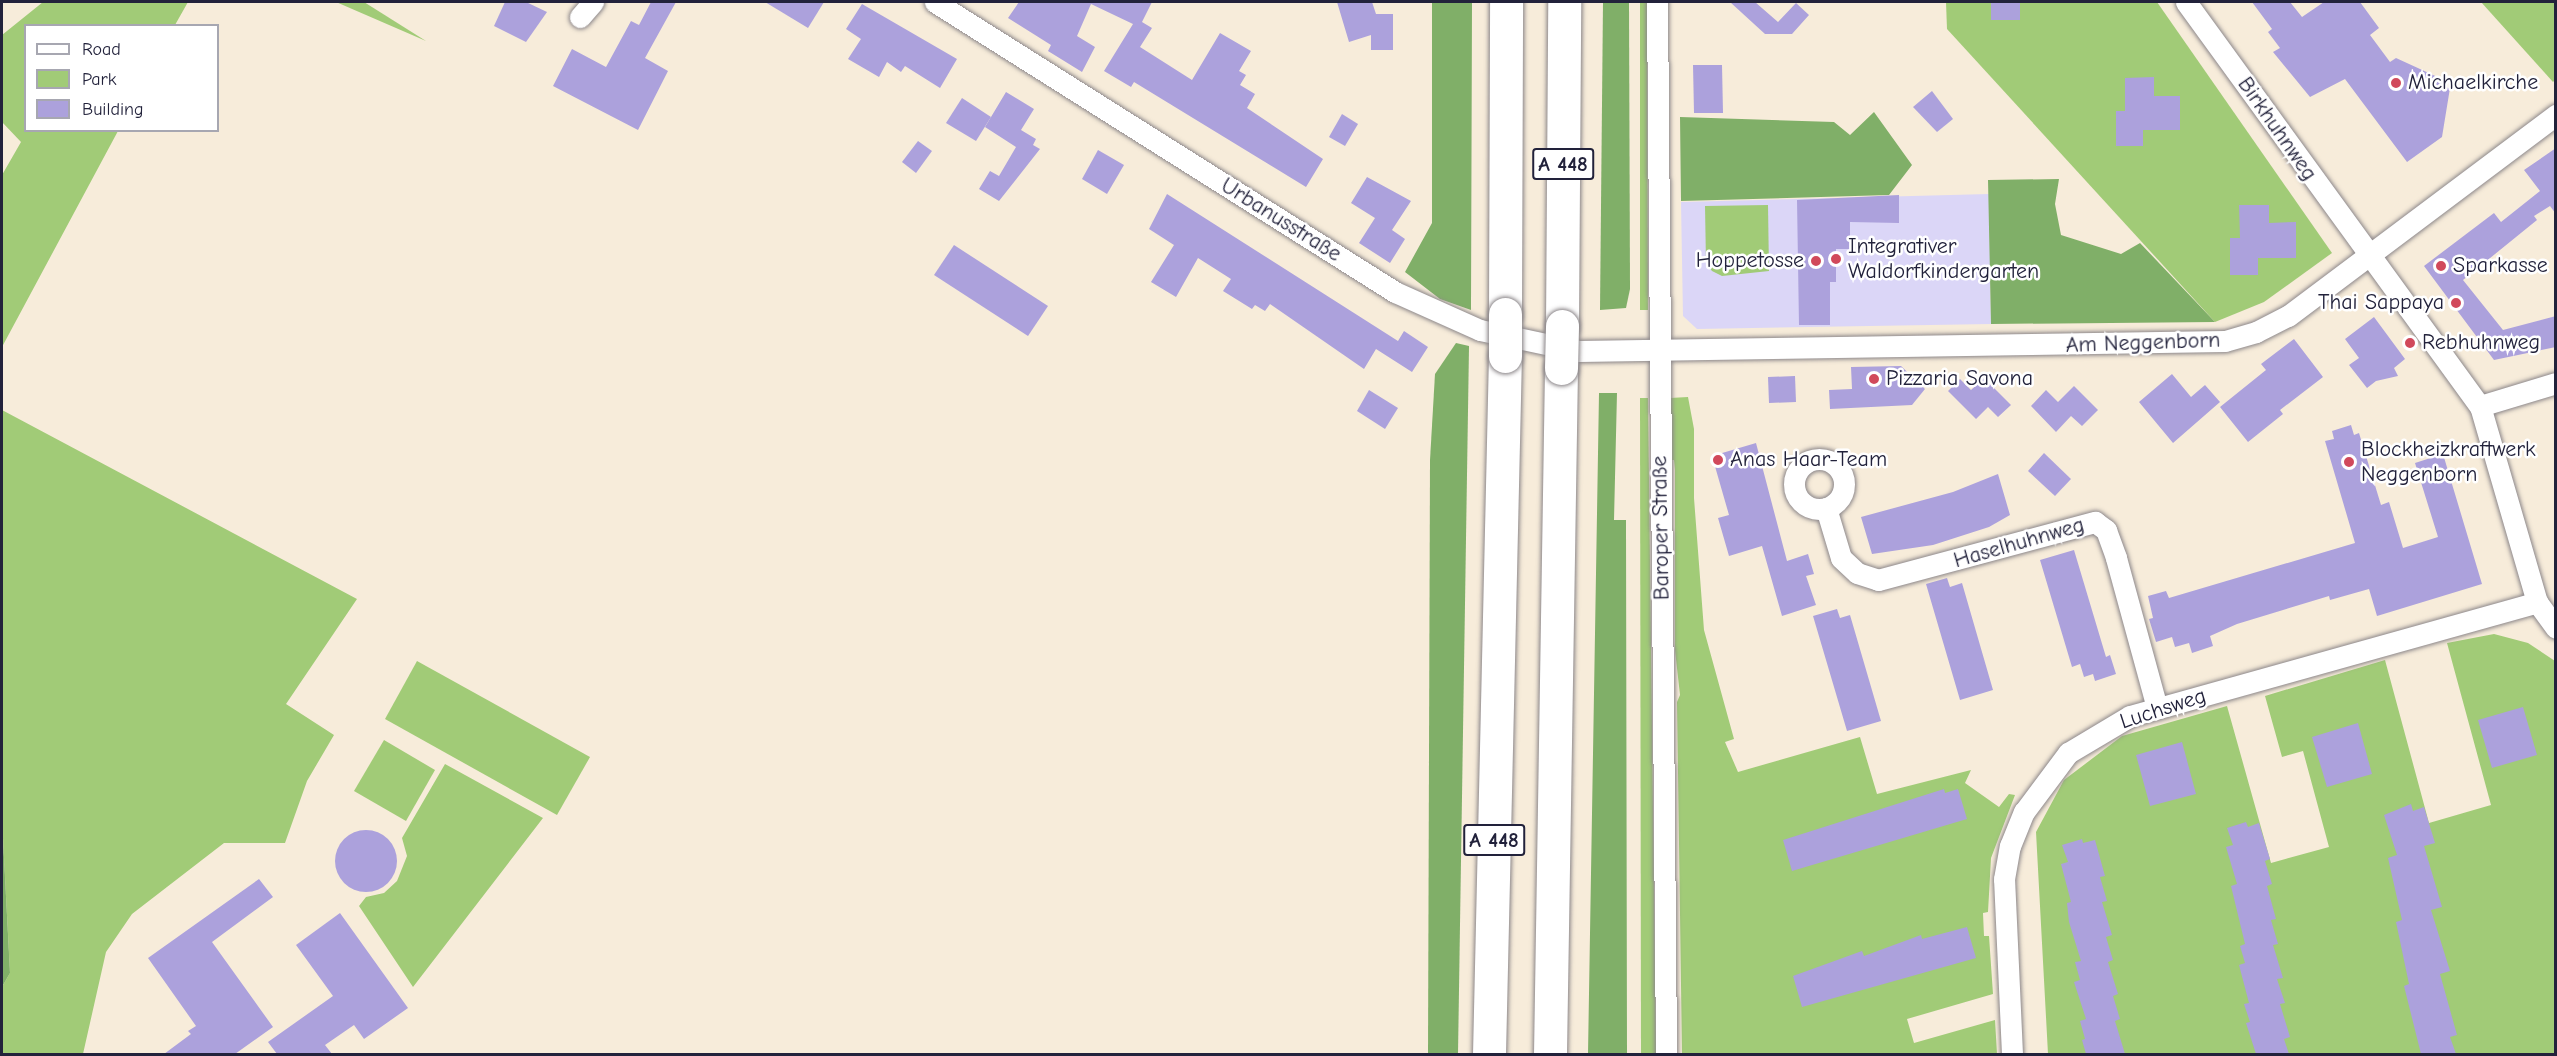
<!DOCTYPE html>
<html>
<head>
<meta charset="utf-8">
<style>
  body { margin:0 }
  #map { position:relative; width:2557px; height:1056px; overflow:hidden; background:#f7ecda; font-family:"Comic Neue",sans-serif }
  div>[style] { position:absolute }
  .built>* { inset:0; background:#dbd6f7 }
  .green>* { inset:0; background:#a1cb77 }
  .forest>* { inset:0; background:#80af68 }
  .building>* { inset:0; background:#aca1dc }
  .round { border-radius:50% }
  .roads { filter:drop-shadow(0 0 2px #8c878a) drop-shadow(0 0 2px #8c878a) }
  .minor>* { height:21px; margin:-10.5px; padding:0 10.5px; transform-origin:10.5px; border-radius:10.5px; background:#fff }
  .minor>.ring { margin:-10.5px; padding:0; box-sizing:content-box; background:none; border:21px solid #fff; border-radius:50% }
  .motorway>* { height:33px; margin:-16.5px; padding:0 16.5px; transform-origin:16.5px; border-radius:16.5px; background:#fff }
  .bridges { filter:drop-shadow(0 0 2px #8c878a) drop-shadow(0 0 2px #8c878a) }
  .motorway-bridge>* { height:33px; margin:-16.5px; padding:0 16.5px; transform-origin:16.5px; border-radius:16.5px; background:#fff }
  .dots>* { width:16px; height:16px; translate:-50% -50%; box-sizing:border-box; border:3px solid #fff; border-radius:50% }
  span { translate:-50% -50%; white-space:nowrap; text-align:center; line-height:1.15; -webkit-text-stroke:5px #fff; paint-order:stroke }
  .shield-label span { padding:2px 4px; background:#fff; border:2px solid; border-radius:4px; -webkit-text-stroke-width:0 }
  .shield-label { font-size:21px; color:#22223b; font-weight:700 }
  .poi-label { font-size:22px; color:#22223b }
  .left { translate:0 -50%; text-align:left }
  .right { translate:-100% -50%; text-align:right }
  .street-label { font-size:22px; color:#22223b }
  .frame { position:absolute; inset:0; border:3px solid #22223b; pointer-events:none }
  .legend { position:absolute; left:24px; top:24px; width:195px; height:108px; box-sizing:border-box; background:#fff; border:2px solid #a7a7b1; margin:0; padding:8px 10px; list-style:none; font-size:18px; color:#22223b }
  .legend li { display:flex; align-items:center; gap:12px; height:30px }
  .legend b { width:30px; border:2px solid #a7a7b1 }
</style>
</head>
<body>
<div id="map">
  <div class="built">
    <div style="clip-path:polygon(1989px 194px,1991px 324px,1697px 329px,1683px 316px,1681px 202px)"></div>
  </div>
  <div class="green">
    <div style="clip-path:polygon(43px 2px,188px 2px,175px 25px,26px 26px,26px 130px,118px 131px,2px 347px,2px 175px,21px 142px,2px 122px,2px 35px)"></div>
    <div style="clip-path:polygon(336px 2px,364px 2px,426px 41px)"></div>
    <div style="clip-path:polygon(1640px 2px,1647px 2px,1648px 310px,1640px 310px)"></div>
    <div style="clip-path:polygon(1946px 2px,2157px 2px,2332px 253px,2264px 302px,2215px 322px,1947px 29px)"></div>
    <div style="clip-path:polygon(2481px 2px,2555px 2px,2555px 80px,2553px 82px)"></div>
    <div style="clip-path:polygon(1768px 205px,1769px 271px,1722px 276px,1712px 271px,1706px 263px,1705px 206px)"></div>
    <div style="clip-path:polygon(1688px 397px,1694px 429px,1694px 498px,1704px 630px,1734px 739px,1725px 742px,1738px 772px,1860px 737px,1877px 794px,1971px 770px,1965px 783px,1999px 807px,2009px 794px,2015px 795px,1991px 858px,1988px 912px,1983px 913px,1984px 936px,1989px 936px,1993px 994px,1907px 1019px,1914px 1043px,1995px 1020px,1997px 1054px,1682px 1054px,1677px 702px,1680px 695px,1675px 650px,1675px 470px,1674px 460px,1670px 460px,1670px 398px)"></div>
    <div style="clip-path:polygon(1640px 398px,1648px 398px,1656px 1054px,1641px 1054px)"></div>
    <div style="clip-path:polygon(2px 410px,357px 599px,286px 704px,334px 735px,307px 781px,285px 843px,224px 843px,132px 914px,106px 952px,83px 1054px,2px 1054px,2px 987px,10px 973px,2px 819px)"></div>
    <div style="clip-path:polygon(2494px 634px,2528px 643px,2555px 661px,2555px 1054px,2048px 1054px,2036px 832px,2064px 780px,2122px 736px,2227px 706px,2271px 863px,2329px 847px,2303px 751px,2282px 757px,2265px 696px,2385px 660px,2429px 823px,2491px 805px,2447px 643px)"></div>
    <div style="clip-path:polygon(417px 661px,590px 757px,557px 815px,385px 719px)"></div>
    <div style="clip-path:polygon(384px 740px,435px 770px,406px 821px,354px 791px)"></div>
    <div style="clip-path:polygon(445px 764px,543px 818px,413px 987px,359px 906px,366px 897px,384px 893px,397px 881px,407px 856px,402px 838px)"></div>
  </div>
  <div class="forest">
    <div style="clip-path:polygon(1432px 2px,1472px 2px,1471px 310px,1440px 299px,1405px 272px,1432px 223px)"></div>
    <div style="clip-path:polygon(1603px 2px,1629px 2px,1630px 289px,1626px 308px,1600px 310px)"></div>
    <div style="clip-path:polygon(1874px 112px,1912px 165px,1889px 195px,1681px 201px,1680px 117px,1834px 122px,1850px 135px)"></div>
    <div style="clip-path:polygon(2059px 179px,2055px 204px,2061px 235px,2121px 254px,2140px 243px,2215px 322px,1991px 324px,1988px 180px)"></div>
    <div style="clip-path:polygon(1456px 343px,1469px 346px,1458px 1054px,1428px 1054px,1430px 460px,1435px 374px)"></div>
    <div style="clip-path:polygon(1599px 393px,1617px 393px,1614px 520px,1626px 520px,1627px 1054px,1588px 1054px)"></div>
    <div style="clip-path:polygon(2px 819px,10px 973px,2px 987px)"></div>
  </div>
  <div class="building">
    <div style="clip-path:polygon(505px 2px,526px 2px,547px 12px,526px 42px,494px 26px)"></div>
    <div style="clip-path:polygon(651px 2px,676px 2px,645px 58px,668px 71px,638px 130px,553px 86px,572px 49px,606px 67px,631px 21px,639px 25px)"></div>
    <div style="clip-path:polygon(765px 2px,824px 2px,808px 28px)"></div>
    <div style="clip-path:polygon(1019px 2px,1152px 2px,1142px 22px,1152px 28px,1140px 47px,1192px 80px,1220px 33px,1251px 51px,1239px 71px,1246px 75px,1240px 85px,1255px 94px,1247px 108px,1323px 159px,1306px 187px,1134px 82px,1131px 87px,1104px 71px,1133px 24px,1091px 4px,1077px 36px,1095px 47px,1082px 72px,1048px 51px,1051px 45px,1008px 18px)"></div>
    <div style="clip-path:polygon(1337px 2px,1372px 2px,1376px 14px,1393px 14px,1393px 50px,1371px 50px,1371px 35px,1349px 42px)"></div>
    <div style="clip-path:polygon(1730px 2px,1755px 2px,1778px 22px,1796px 3px,1809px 15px,1792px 34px,1765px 34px)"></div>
    <div style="clip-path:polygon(1991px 2px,2020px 2px,2020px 20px,1991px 20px)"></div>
    <div style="clip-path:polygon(2252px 2px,2290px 2px,2302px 17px,2324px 2px,2360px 2px,2379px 28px,2370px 35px,2390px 62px,2396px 58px,2444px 80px,2444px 87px,2450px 88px,2442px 137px,2407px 162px,2345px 79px,2310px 97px,2273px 52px,2280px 48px,2268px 32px,2272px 29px)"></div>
    <div style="clip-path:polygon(862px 4px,957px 59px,940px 88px,905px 66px,901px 72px,887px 62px,879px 77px,848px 59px,861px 39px,846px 29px)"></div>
    <div style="clip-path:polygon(1693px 65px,1722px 65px,1723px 113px,1694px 113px)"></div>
    <div style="clip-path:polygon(2154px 77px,2154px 96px,2180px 96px,2180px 130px,2143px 130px,2143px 146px,2116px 146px,2116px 111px,2125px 111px,2125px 78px)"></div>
    <div style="clip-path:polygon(1932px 91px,1953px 119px,1937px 132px,1913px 107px)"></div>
    <div style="clip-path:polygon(1006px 92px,1034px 109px,1021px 130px,1036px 139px,1033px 145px,1040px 149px,999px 201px,979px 189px,990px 171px,999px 176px,1016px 147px,985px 127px)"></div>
    <div style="clip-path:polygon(962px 98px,991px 117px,976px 141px,946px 123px)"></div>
    <div style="clip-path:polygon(1342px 114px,1358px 124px,1345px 146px,1329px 137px)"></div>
    <div style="clip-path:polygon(918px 141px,932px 151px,916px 173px,902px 162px)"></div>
    <div style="clip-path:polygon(2556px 148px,2556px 214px,2550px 206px,2534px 216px,2537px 220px,2463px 280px,2503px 330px,2556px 316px,2556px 347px,2494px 360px,2424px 266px,2494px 213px,2501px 222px,2540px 191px,2524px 170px)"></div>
    <div style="clip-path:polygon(1098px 150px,1124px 165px,1107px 194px,1082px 179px)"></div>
    <div style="clip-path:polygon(1367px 177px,1411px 201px,1392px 230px,1405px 239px,1390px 263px,1359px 243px,1375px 218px,1351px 203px)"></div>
    <div style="clip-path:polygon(1167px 194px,1398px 341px,1404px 331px,1428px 347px,1412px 372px,1376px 349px,1364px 369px,1270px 304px,1265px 311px,1255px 305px,1252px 309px,1223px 291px,1231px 279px,1198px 258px,1176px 297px,1151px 282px,1174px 245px,1149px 229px)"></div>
    <div style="clip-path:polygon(1899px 195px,1899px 223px,1850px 222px,1850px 249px,1836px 249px,1836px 282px,1830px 282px,1830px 325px,1799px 325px,1797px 200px)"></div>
    <div style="clip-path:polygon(2239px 205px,2269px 205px,2269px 223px,2296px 222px,2296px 258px,2258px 258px,2258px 275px,2230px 275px,2230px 238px,2240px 238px)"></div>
    <div style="clip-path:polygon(954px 245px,1048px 306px,1028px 336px,934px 275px)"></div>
    <div style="clip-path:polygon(2374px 317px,2405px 359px,2394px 368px,2398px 376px,2376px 381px,2367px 388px,2349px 365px,2359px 358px,2345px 339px)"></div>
    <div style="clip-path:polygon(2294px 339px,2323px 377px,2280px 410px,2283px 414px,2248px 442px,2220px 407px,2266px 370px,2261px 364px)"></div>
    <div style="clip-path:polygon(1901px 366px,1925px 389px,1912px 405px,1830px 409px,1829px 390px,1852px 389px,1851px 367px)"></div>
    <div style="clip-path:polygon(2172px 374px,2191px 397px,2205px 385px,2220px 402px,2173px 443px,2139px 402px)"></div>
    <div style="clip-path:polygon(1795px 376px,1796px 402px,1769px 403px,1768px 377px)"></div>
    <div style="clip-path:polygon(1984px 378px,2011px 405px,1998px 417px,1988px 407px,1976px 419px,1948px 391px,1960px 379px,1971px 390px)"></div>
    <div style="clip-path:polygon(2074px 386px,2098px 410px,2082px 426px,2071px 416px,2056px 432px,2031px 406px,2046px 390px,2058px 402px)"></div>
    <div style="clip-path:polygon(1369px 390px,1398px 408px,1385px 429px,1357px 411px)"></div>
    <div style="clip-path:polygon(2351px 425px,2354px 435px,2359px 433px,2381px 505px,2389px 502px,2403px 548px,2438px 537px,2415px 463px,2443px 454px,2482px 584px,2377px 616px,2369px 589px,2330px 600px,2329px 596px,2237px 624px,2210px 636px,2213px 646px,2192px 653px,2189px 643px,2175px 647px,2172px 637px,2156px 642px,2149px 619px,2153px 618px,2148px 596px,2166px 591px,2169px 598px,2355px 543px,2325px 441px,2334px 439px,2332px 431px)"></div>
    <div style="clip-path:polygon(1756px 443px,1787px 561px,1808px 554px,1814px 574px,1806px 576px,1816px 605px,1782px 616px,1762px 546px,1729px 556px,1718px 518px,1729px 515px,1712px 456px)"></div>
    <div style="clip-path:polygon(2044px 453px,2071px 479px,2055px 496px,2028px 471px)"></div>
    <div style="clip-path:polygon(1998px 474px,2010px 515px,1989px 527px,1933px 545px,1872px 554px,1861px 517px,1953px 492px)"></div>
    <div style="clip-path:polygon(2074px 550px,2106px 657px,2110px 655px,2116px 674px,2095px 681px,2093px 674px,2084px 677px,2080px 664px,2072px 667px,2040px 560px)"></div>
    <div style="clip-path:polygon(1947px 578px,1950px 587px,1962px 583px,1993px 690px,1960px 700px,1926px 584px)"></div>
    <div style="clip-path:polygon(1837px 609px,1840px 618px,1850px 615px,1881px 721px,1847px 731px,1813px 616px)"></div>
    <div style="clip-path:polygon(2523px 707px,2537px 755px,2492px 768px,2478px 720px)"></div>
    <div style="clip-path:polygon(2358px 723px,2372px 774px,2327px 787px,2312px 737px)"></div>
    <div style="clip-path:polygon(2182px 742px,2196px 794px,2150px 806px,2136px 755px)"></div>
    <div style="clip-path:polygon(1944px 789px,1945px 793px,1958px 789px,1967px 819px,1792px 871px,1783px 840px)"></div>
    <div style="clip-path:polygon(2411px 804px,2413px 811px,2424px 807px,2435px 843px,2424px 846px,2442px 907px,2431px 910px,2450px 971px,2440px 974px,2457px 1035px,2450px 1037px,2456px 1054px,2421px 1054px,2404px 986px,2409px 984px,2396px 922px,2402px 920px,2388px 858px,2397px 855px,2384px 815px)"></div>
    <div style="clip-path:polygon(2246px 822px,2248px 827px,2259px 823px,2270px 859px,2265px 861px,2272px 884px,2267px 886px,2276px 919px,2271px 920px,2278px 944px,2273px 945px,2283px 978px,2277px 979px,2285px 1003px,2280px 1004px,2290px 1037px,2284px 1039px,2289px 1054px,2256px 1054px,2246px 1023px,2250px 1022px,2244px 1004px,2249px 1003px,2239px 965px,2245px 963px,2240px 946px,2245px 944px,2231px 886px,2237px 884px,2226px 847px,2233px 845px,2227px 828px)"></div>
    <div class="round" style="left:335px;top:830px;width:62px;height:62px"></div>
    <div style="clip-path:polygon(2082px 839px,2083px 843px,2095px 840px,2105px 876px,2100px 877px,2107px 901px,2102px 902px,2112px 935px,2106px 937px,2113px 960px,2108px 962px,2118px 994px,2113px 996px,2120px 1019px,2115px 1021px,2125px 1054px,2086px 1054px,2082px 1040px,2085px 1039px,2080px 1021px,2086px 1019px,2074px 982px,2080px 980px,2075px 962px,2081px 961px,2069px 922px,2067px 903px,2071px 902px,2061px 864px,2068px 862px,2062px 845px)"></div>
    <div style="clip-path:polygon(259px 879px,273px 897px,212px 942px,273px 1027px,235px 1054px,164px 1054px,191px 1034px,188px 1031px,196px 1026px,148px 958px)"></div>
    <div style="clip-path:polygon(340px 913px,408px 1008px,364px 1039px,354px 1025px,325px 1045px,332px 1054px,277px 1054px,268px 1042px,333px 996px,296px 945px)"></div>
    <div style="clip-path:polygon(1967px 927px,1976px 958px,1802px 1007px,1793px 976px,1862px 951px,1864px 956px,1921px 935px,1922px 939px)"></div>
  </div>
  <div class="roads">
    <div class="minor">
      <div style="left:935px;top:2px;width:544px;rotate:32.23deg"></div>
      <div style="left:1395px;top:292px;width:93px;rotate:24.1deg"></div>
      <div style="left:1480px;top:330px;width:101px;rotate:12deg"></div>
      <div style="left:1579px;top:351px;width:646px;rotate:-0.89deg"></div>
      <div style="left:2225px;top:341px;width:32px;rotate:-16deg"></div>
      <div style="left:2256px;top:332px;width:36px;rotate:-27deg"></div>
      <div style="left:2288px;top:316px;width:335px;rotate:-36.9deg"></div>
      <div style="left:1657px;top:2px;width:1052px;rotate:89.51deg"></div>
      <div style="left:2186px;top:2px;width:500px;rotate:54deg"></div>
      <div style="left:2480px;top:406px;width:204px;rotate:73.8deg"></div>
      <div style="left:2537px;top:602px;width:32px;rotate:54deg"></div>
      <div style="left:580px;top:17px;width:20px;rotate:-49deg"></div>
      <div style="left:2480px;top:406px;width:79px;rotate:-16.8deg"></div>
      <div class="ring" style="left:1794px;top:459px;width:29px;height:29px"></div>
      <div style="left:1826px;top:508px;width:52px;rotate:73.3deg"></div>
      <div style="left:1841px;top:558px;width:22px;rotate:43deg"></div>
      <div style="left:1857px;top:573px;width:22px;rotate:18deg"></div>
      <div style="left:1878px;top:580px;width:225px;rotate:-15deg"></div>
      <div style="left:2095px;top:522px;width:14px;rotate:36deg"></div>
      <div style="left:2106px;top:530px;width:30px;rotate:70deg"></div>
      <div style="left:2116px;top:558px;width:156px;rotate:74.7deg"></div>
      <div style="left:2012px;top:1054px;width:175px;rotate:-92.6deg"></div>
      <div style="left:2004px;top:879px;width:34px;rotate:-80deg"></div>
      <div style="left:2010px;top:846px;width:37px;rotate:-68deg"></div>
      <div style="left:2024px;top:812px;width:74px;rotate:-53.3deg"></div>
      <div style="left:2068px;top:753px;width:72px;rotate:-30.8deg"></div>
      <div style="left:2130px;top:716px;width:423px;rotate:-15.6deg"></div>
    </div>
    <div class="motorway">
      <div style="left:1505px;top:314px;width:312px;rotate:-89.8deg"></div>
      <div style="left:1562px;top:326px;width:324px;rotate:-89.6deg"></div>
      <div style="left:1489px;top:1054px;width:698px;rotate:-88.69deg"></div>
      <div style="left:1550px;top:1054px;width:686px;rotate:-89.08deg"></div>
    </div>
  </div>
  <div class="bridges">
    <div class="motorway-bridge">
      <div style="left:1505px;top:356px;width:42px;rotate:-90deg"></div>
      <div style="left:1561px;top:368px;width:42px;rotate:-88.6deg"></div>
    </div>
  </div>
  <div class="dots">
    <div style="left:2396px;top:83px;background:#d1495b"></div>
    <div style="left:1836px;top:259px;background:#d1495b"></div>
    <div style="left:1816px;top:261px;background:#d1495b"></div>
    <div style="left:2441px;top:266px;background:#d1495b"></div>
    <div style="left:2456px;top:303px;background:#d1495b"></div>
    <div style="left:2410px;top:343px;background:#d1495b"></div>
    <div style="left:1874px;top:379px;background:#d1495b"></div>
    <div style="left:1718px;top:460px;background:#d1495b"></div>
    <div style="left:2349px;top:462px;background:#d1495b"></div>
  </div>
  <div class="shield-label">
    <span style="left:1563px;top:164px">A 448</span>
    <span style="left:1494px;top:840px">A 448</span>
  </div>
  <div class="poi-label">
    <span class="left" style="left:2408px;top:83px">Michaelkirche</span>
    <span class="left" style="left:1848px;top:259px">Integrativer<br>Waldorfkindergarten</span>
    <span class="right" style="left:1804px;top:261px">Hoppetosse</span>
    <span class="left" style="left:2453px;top:266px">Sparkasse</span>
    <span class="right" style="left:2444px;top:303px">Thai Sappaya</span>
    <span class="left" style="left:2422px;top:343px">Rebhuhnweg</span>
    <span class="left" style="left:1886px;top:379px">Pizzaria Savona</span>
    <span class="left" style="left:2361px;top:462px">Blockheizkraftwerk<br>Neggenborn</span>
    <span class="left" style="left:1730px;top:460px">Anas Haar-Team</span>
  </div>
  <div class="street-label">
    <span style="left:2277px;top:129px;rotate:55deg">Birkhuhnweg</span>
    <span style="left:1281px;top:220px;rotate:32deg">Urbanusstraße</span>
    <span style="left:2143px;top:343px;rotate:-2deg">Am Neggenborn</span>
    <span style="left:1661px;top:528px;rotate:-91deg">Baroper Straße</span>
    <span style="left:2019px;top:543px;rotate:-16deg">Haselhuhnweg</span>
    <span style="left:2163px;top:709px;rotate:-18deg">Luchsweg</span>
  </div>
  <div class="frame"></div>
  <ul class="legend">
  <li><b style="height:8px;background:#fff"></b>Road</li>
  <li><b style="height:16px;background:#a1cb77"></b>Park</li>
  <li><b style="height:16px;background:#aca1dc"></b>Building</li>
  </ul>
</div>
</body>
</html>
